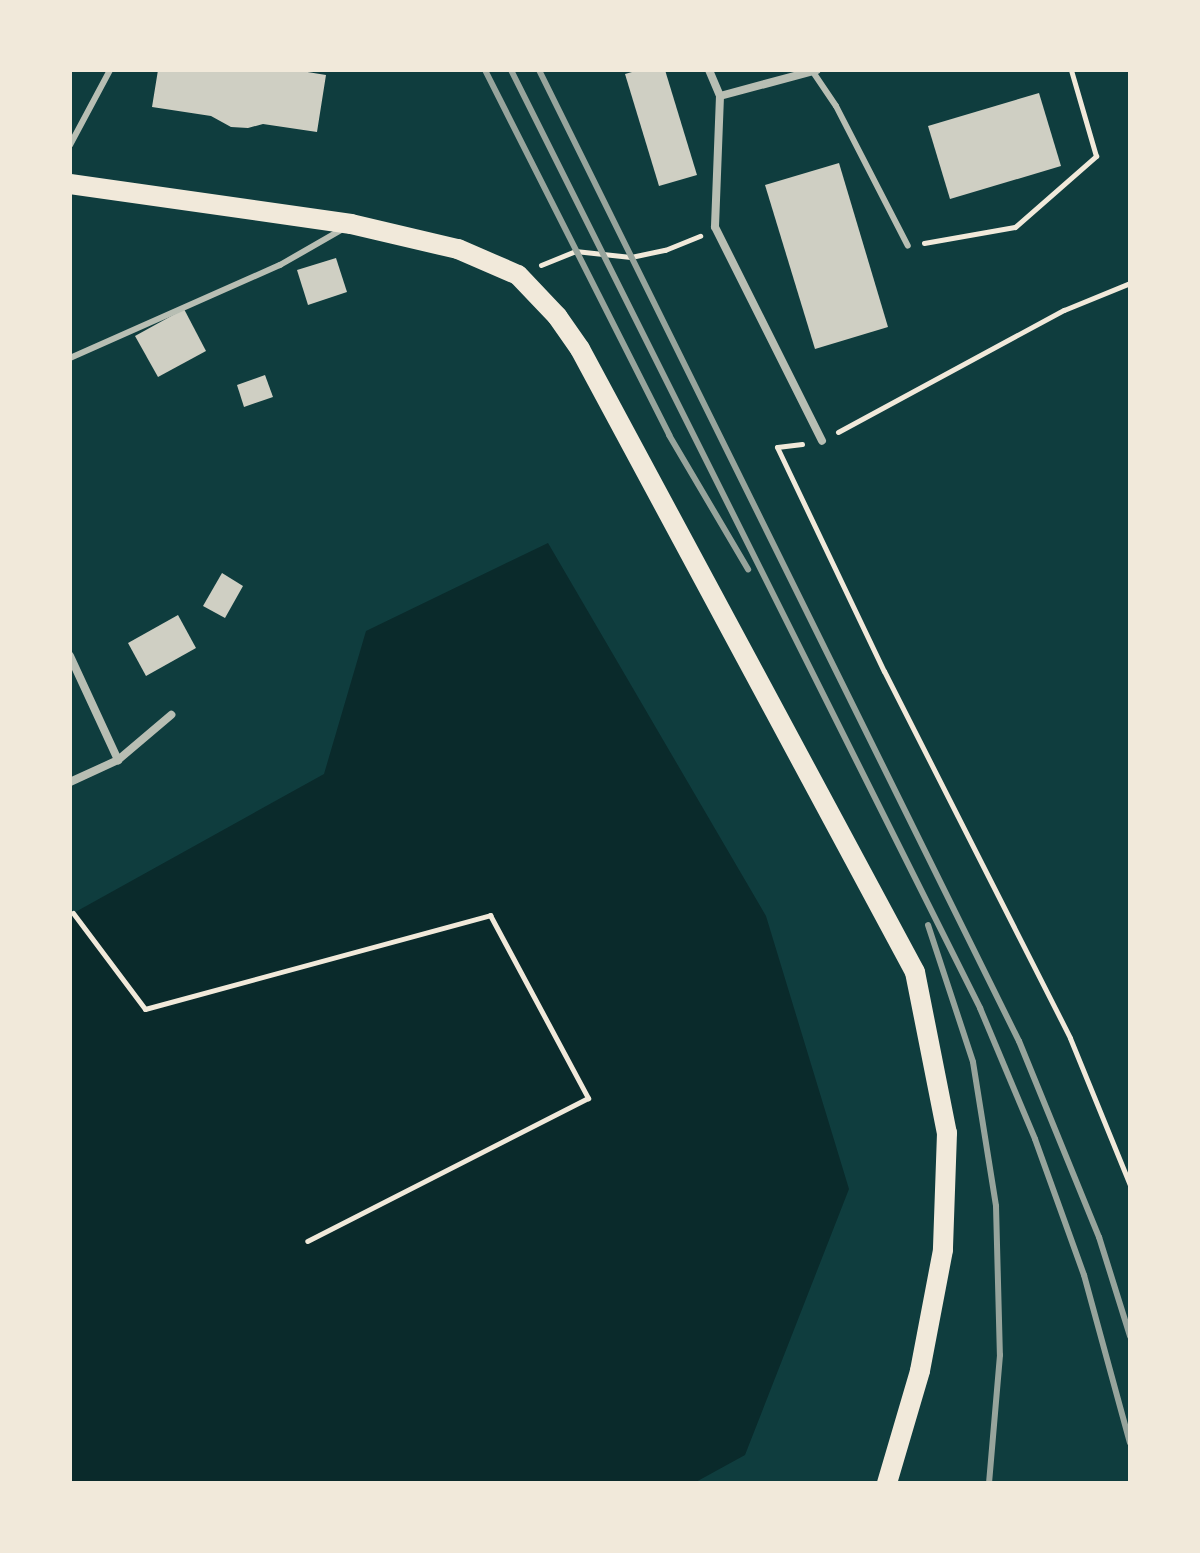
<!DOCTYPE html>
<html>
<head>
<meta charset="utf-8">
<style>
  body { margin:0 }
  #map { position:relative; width:1200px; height:1553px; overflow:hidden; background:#0f3d3e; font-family:"Roboto Condensed",sans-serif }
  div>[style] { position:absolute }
  .water>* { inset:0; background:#0a2a2b }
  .building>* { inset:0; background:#cfcfc3 }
  .path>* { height:5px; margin:-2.5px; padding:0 2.5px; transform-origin:2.5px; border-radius:2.5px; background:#f1e9da }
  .service>* { height:6px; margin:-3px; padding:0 3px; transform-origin:3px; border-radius:3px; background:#b8beb3 }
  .minor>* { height:8px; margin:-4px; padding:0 4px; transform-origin:4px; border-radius:4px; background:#b8beb3 }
  .primary>* { height:20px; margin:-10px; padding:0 10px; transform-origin:10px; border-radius:10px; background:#f1e9da }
  .rail>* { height:6px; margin:-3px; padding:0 3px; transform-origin:3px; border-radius:3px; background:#97a49c }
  span { translate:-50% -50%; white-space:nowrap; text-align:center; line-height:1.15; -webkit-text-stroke:8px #f1e9da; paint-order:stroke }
  .frame { position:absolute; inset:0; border:72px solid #f1e9da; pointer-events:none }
</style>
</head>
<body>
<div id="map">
  <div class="water">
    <div style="clip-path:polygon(548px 543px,766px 916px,849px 1189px,745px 1455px,694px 1483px,70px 1483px,70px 915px,324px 774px,366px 631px)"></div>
  </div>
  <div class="building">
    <div style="clip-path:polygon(158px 70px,295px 70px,326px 75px,317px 132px,263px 124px,248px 128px,231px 127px,211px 116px,152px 107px)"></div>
    <div style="clip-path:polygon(639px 70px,665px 70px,697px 175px,659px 186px,625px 74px)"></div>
    <div style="clip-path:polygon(1039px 93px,1061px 166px,950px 199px,928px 126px)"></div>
    <div style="clip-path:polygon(839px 163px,888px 327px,815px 349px,765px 185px)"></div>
    <div style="clip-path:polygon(336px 258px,347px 292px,308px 305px,297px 270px)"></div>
    <div style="clip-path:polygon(184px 309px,206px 351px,158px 377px,135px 336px)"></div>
    <div style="clip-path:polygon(265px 375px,273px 397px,244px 407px,237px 385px)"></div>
    <div style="clip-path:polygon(222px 573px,243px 586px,225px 618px,203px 606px)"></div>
    <div style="clip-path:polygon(178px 615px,196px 648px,146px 676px,128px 643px)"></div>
  </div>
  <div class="path">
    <div style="left:924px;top:243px;width:92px;rotate:-10deg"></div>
    <div style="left:1015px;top:227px;width:108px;rotate:-41.2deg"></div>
    <div style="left:1096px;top:156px;width:90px;rotate:-106.2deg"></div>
    <div style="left:541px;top:265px;width:37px;rotate:-22deg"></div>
    <div style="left:575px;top:251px;width:56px;rotate:6.1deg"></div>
    <div style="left:631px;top:257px;width:35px;rotate:-12deg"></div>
    <div style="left:665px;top:250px;width:38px;rotate:-22deg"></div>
    <div style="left:838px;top:432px;width:257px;rotate:-28.4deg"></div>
    <div style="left:1064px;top:310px;width:71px;rotate:-22.2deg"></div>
    <div style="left:802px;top:444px;width:25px;rotate:173deg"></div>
    <div style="left:777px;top:447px;width:248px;rotate:64.5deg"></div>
    <div style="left:884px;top:671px;width:411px;rotate:63.1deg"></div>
    <div style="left:1070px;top:1038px;width:159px;rotate:67.8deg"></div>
    <div style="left:73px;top:913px;width:120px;rotate:53.1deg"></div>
    <div style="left:145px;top:1009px;width:358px;rotate:-15.2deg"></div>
    <div style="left:490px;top:915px;width:208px;rotate:61.8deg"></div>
    <div style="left:588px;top:1098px;width:315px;rotate:153deg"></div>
  </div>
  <div class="service">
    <div style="left:813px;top:72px;width:41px;rotate:55.9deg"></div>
    <div style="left:836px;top:106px;width:157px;rotate:62.8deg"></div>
    <div style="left:70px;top:145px;width:85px;rotate:-61.9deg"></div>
    <div style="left:70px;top:358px;width:230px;rotate:-23.9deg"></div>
    <div style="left:280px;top:265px;width:70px;rotate:-29.8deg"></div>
  </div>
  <div class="minor">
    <div style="left:709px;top:70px;width:28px;rotate:67deg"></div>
    <div style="left:720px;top:96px;width:131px;rotate:92.2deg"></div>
    <div style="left:715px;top:227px;width:239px;rotate:63.4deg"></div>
    <div style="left:720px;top:96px;width:100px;rotate:-15deg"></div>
    <div style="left:70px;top:656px;width:115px;rotate:65.2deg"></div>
    <div style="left:70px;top:782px;width:53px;rotate:-24.6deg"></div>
    <div style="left:118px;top:760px;width:70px;rotate:-40.3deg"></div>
  </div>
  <div class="primary">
    <div style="left:70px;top:184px;width:284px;rotate:8.1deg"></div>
    <div style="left:351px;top:224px;width:110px;rotate:13.2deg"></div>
    <div style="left:458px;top:249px;width:65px;rotate:23.4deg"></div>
    <div style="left:518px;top:275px;width:57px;rotate:46.4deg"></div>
    <div style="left:557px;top:316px;width:40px;rotate:55.1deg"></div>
    <div style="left:580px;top:349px;width:707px;rotate:61.73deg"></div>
    <div style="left:915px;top:972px;width:164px;rotate:78.8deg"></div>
    <div style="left:947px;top:1133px;width:117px;rotate:92deg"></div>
    <div style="left:943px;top:1250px;width:123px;rotate:100.8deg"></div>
    <div style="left:920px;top:1371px;width:117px;rotate:106.4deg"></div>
  </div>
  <div class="rail">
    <div style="left:485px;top:70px;width:409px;rotate:63.2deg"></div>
    <div style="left:669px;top:435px;width:156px;rotate:59.5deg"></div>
    <div style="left:511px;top:70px;width:1049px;rotate:63.43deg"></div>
    <div style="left:980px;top:1008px;width:142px;rotate:67.2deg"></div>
    <div style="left:1035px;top:1139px;width:145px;rotate:70.2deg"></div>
    <div style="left:1084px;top:1275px;width:174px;rotate:74.7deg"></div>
    <div style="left:539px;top:70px;width:1083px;rotate:63.7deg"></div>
    <div style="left:1019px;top:1041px;width:212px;rotate:67.8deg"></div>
    <div style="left:1099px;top:1237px;width:104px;rotate:72.6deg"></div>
    <div style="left:928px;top:925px;width:144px;rotate:71.8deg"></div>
    <div style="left:973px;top:1062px;width:146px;rotate:80.9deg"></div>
    <div style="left:996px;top:1206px;width:149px;rotate:88.5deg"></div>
    <div style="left:1000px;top:1355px;width:128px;rotate:94.9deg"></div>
  </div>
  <div class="frame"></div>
</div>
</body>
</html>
